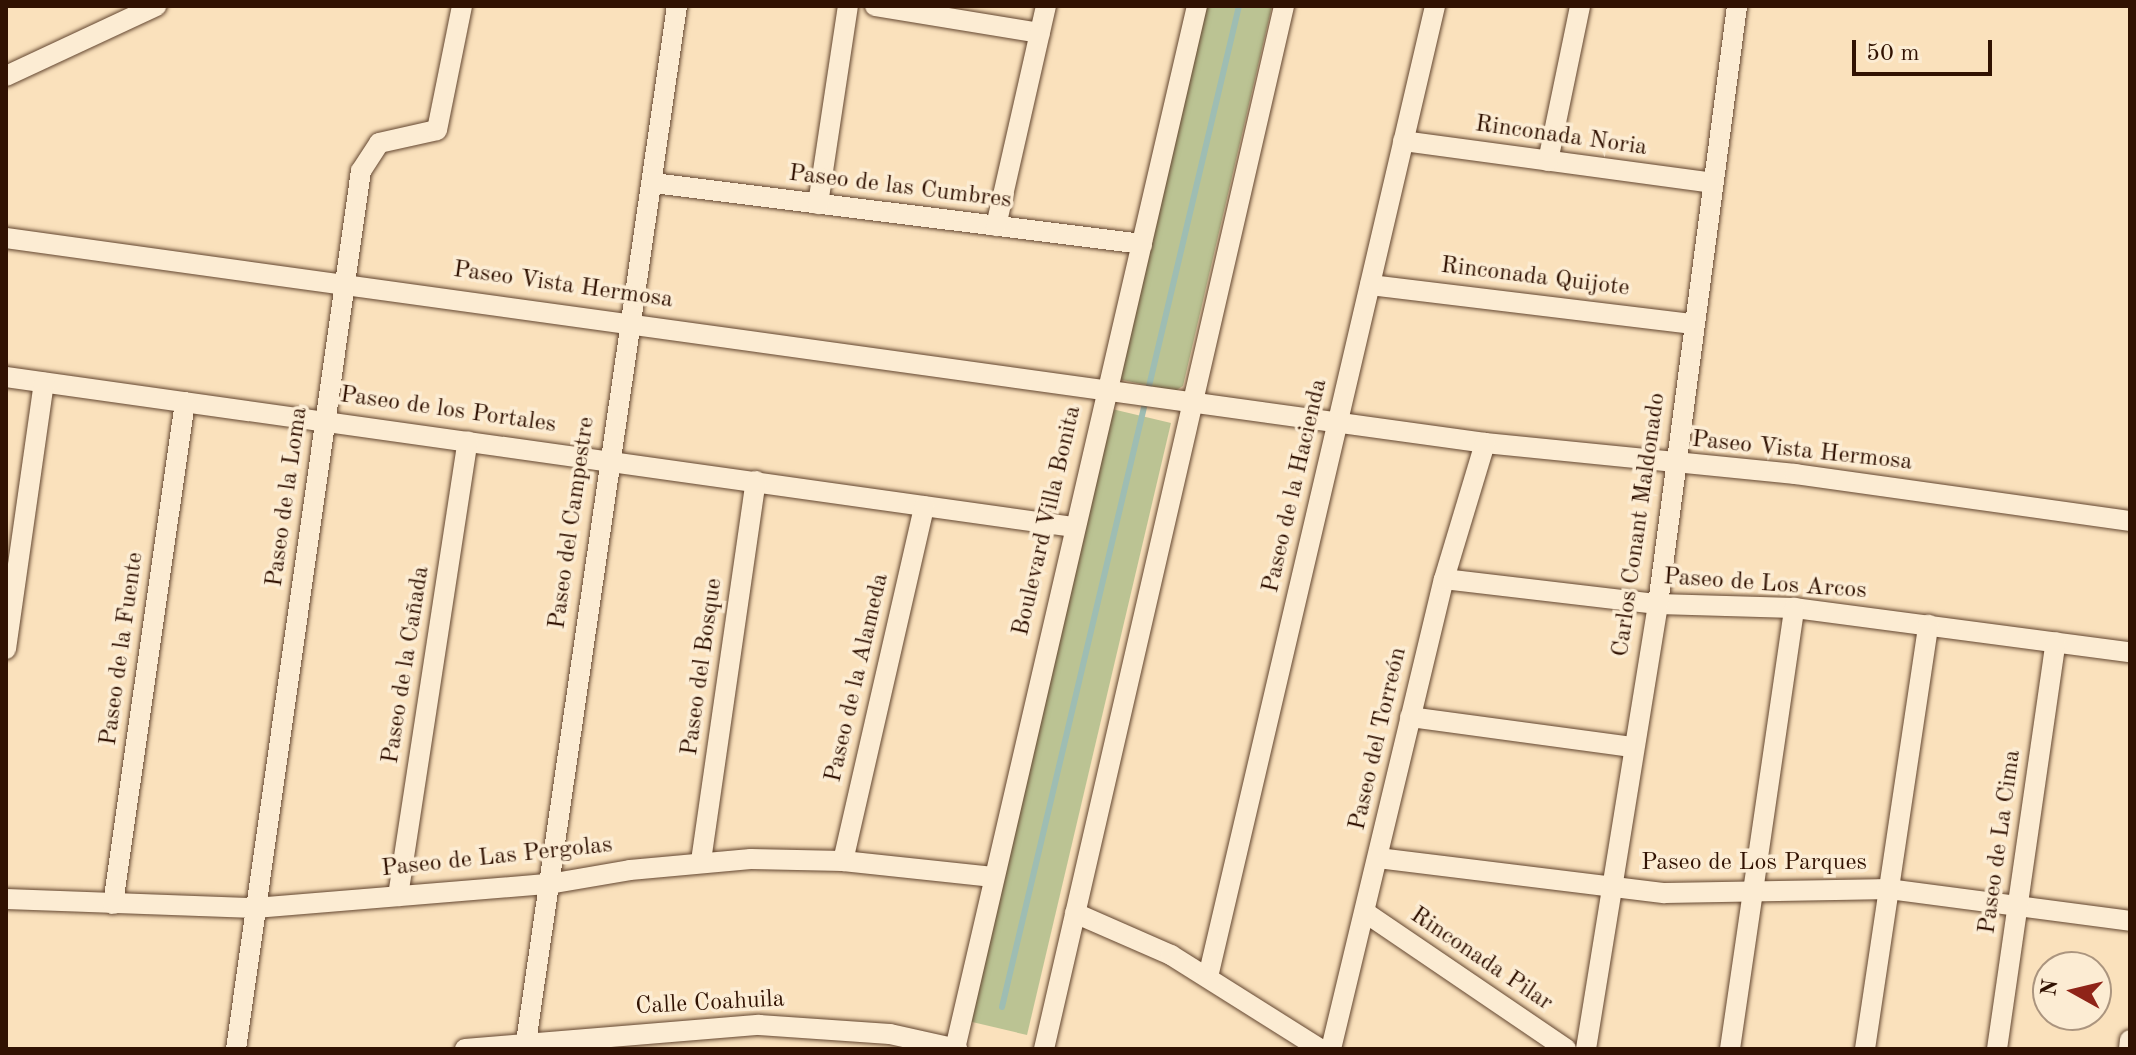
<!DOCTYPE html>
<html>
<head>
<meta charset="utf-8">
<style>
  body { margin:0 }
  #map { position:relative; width:2136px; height:1055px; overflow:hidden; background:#fae1bc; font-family:"Old Standard TT",serif }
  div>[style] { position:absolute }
  .green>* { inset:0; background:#bbc393 }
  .stream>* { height:6px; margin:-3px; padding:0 3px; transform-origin:3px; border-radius:3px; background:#9ebdb3 }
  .roads { filter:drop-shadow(0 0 2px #634630) drop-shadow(0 0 2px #634630) }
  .minor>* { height:20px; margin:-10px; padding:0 10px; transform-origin:10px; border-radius:10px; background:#fcecd3 }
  span { translate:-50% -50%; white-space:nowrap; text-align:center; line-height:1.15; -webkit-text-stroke:7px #fcecd3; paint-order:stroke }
  .street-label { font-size:24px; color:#311202 }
  .frame { position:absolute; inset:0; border:8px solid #311202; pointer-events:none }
  .north { position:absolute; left:2032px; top:951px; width:80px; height:80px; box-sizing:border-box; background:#fcecd3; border:2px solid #ab957f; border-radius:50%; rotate:278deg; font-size:22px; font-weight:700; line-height:32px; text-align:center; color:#311202 }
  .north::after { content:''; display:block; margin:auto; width:28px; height:36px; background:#8f2418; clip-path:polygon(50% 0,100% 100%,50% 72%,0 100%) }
  .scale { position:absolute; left:1852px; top:40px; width:140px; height:36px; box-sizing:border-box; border:4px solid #311202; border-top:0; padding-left:10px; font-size:24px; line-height:28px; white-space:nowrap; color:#311202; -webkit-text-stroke:6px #fcecd3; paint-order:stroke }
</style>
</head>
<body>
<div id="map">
  <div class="green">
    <div style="clip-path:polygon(1207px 6px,1272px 6px,1183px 386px,1175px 391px,1118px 379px)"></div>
    <div style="clip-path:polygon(1112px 409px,1171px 423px,1027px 1035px,968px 1021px)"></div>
  </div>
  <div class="stream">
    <div style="left:1002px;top:1007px;width:1029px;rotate:-76.68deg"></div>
  </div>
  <div class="roads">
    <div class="minor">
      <div style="left:875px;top:6px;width:167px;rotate:9.3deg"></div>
      <div style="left:6px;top:76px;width:166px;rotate:-25deg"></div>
      <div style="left:1403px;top:141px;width:313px;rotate:7.7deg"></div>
      <div style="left:1548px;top:161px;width:158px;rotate:-78.3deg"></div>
      <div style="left:653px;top:183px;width:493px;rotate:7.1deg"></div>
      <div style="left:818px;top:204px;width:200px;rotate:-81.4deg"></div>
      <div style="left:996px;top:226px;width:226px;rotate:-77.2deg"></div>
      <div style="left:6px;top:238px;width:1493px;rotate:7.89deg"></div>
      <div style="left:1485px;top:443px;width:312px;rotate:5.7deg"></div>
      <div style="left:1795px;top:474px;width:338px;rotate:8deg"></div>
      <div style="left:1370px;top:285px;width:326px;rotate:6.9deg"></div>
      <div style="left:6px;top:377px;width:1077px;rotate:8deg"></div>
      <div style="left:1444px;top:579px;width:215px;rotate:6.7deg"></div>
      <div style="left:1658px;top:604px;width:136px;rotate:1.7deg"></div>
      <div style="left:1794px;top:608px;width:339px;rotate:7.5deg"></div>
      <div style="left:6px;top:649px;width:269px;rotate:-81.9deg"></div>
      <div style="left:1410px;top:717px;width:225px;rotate:7.7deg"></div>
      <div style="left:1378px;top:858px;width:289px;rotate:7deg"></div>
      <div style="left:1665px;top:893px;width:223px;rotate:-1deg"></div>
      <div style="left:1888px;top:889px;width:244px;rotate:7.5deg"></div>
      <div style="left:701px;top:861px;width:384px;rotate:-81.8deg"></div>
      <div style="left:843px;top:861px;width:364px;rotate:-77.1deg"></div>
      <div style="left:398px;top:896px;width:460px;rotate:-81.3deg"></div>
      <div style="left:6px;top:899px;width:249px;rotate:2.1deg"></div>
      <div style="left:255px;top:908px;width:295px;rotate:-4.7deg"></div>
      <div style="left:549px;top:884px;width:82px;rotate:-9.8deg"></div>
      <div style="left:630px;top:870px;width:121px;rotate:-5.2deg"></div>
      <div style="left:751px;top:859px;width:92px;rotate:1.2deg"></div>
      <div style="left:843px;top:861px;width:151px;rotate:6.1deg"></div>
      <div style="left:113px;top:904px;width:507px;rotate:-81.84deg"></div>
      <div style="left:1075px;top:913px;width:105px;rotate:23.6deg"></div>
      <div style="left:1171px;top:955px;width:176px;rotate:32.2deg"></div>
      <div style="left:1366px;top:913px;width:242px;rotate:34.2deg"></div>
      <div style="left:1208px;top:977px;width:997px;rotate:-76.84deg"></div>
      <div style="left:236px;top:1049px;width:887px;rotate:-81.9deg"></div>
      <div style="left:361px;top:171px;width:33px;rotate:-57deg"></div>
      <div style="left:379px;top:143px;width:59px;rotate:-12.6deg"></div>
      <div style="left:437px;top:130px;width:126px;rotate:-78.6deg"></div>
      <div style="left:465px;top:1049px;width:295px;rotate:-4.7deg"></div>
      <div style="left:759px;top:1025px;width:131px;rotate:3.9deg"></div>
      <div style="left:890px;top:1034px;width:69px;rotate:12.6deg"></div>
      <div style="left:525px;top:1049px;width:1054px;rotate:-81.71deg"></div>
      <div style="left:955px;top:1049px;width:1071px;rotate:-76.94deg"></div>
      <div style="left:1044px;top:1049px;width:1070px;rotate:-77.04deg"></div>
      <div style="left:1331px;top:1049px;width:483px;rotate:-76.5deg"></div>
      <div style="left:1444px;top:579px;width:142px;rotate:-73.2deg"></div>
      <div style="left:1586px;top:1049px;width:451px;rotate:-80.8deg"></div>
      <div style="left:1658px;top:604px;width:603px;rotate:-82.47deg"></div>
      <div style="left:1730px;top:1049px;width:446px;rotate:-81.7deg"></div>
      <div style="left:1865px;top:1049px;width:429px;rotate:-81.5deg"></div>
      <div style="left:1997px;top:1049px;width:411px;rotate:-81.8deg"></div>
      <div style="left:2129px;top:1049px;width:9px;rotate:-84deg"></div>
    </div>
  </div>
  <div class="street-label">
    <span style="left:1561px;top:137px;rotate:8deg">Rinconada Noria</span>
    <span style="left:900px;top:188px;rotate:7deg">Paseo de las Cumbres</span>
    <span style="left:1535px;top:278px;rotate:7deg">Rinconada Quijote</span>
    <span style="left:563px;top:286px;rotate:8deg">Paseo Vista Hermosa</span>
    <span style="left:448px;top:411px;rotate:8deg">Paseo de los Portales</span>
    <span style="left:1802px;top:452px;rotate:6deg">Paseo Vista Hermosa</span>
    <span style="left:1296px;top:486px;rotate:-77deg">Paseo de la Hacienda</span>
    <span style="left:288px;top:497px;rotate:-82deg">Paseo de la Loma</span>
    <span style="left:1048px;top:521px;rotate:-77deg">Boulevard Villa Bonita</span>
    <span style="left:573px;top:523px;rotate:-82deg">Paseo del Campestre</span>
    <span style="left:1640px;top:525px;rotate:-82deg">Carlos Conant Maldonado</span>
    <span style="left:1765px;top:585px;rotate:4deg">Paseo de Los Arcos</span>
    <span style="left:123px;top:649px;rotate:-82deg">Paseo de la Fuente</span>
    <span style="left:407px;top:665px;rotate:-81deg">Paseo de la Cañada</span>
    <span style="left:703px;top:667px;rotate:-82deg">Paseo del Bosque</span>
    <span style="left:858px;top:678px;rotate:-77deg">Paseo de la Alameda</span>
    <span style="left:1379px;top:739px;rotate:-77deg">Paseo del Torreón</span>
    <span style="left:2001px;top:842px;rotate:-82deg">Paseo de La Cima</span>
    <span style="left:497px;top:858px;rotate:-6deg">Paseo de Las Pergolas</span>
    <span style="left:1754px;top:864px">Paseo de Los Parques</span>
    <span style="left:1481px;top:960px;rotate:34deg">Rinconada Pilar</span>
    <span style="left:710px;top:1004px;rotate:-3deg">Calle Coahuila</span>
  </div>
  <div class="frame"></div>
  <div class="north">N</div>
  <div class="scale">50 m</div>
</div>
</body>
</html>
